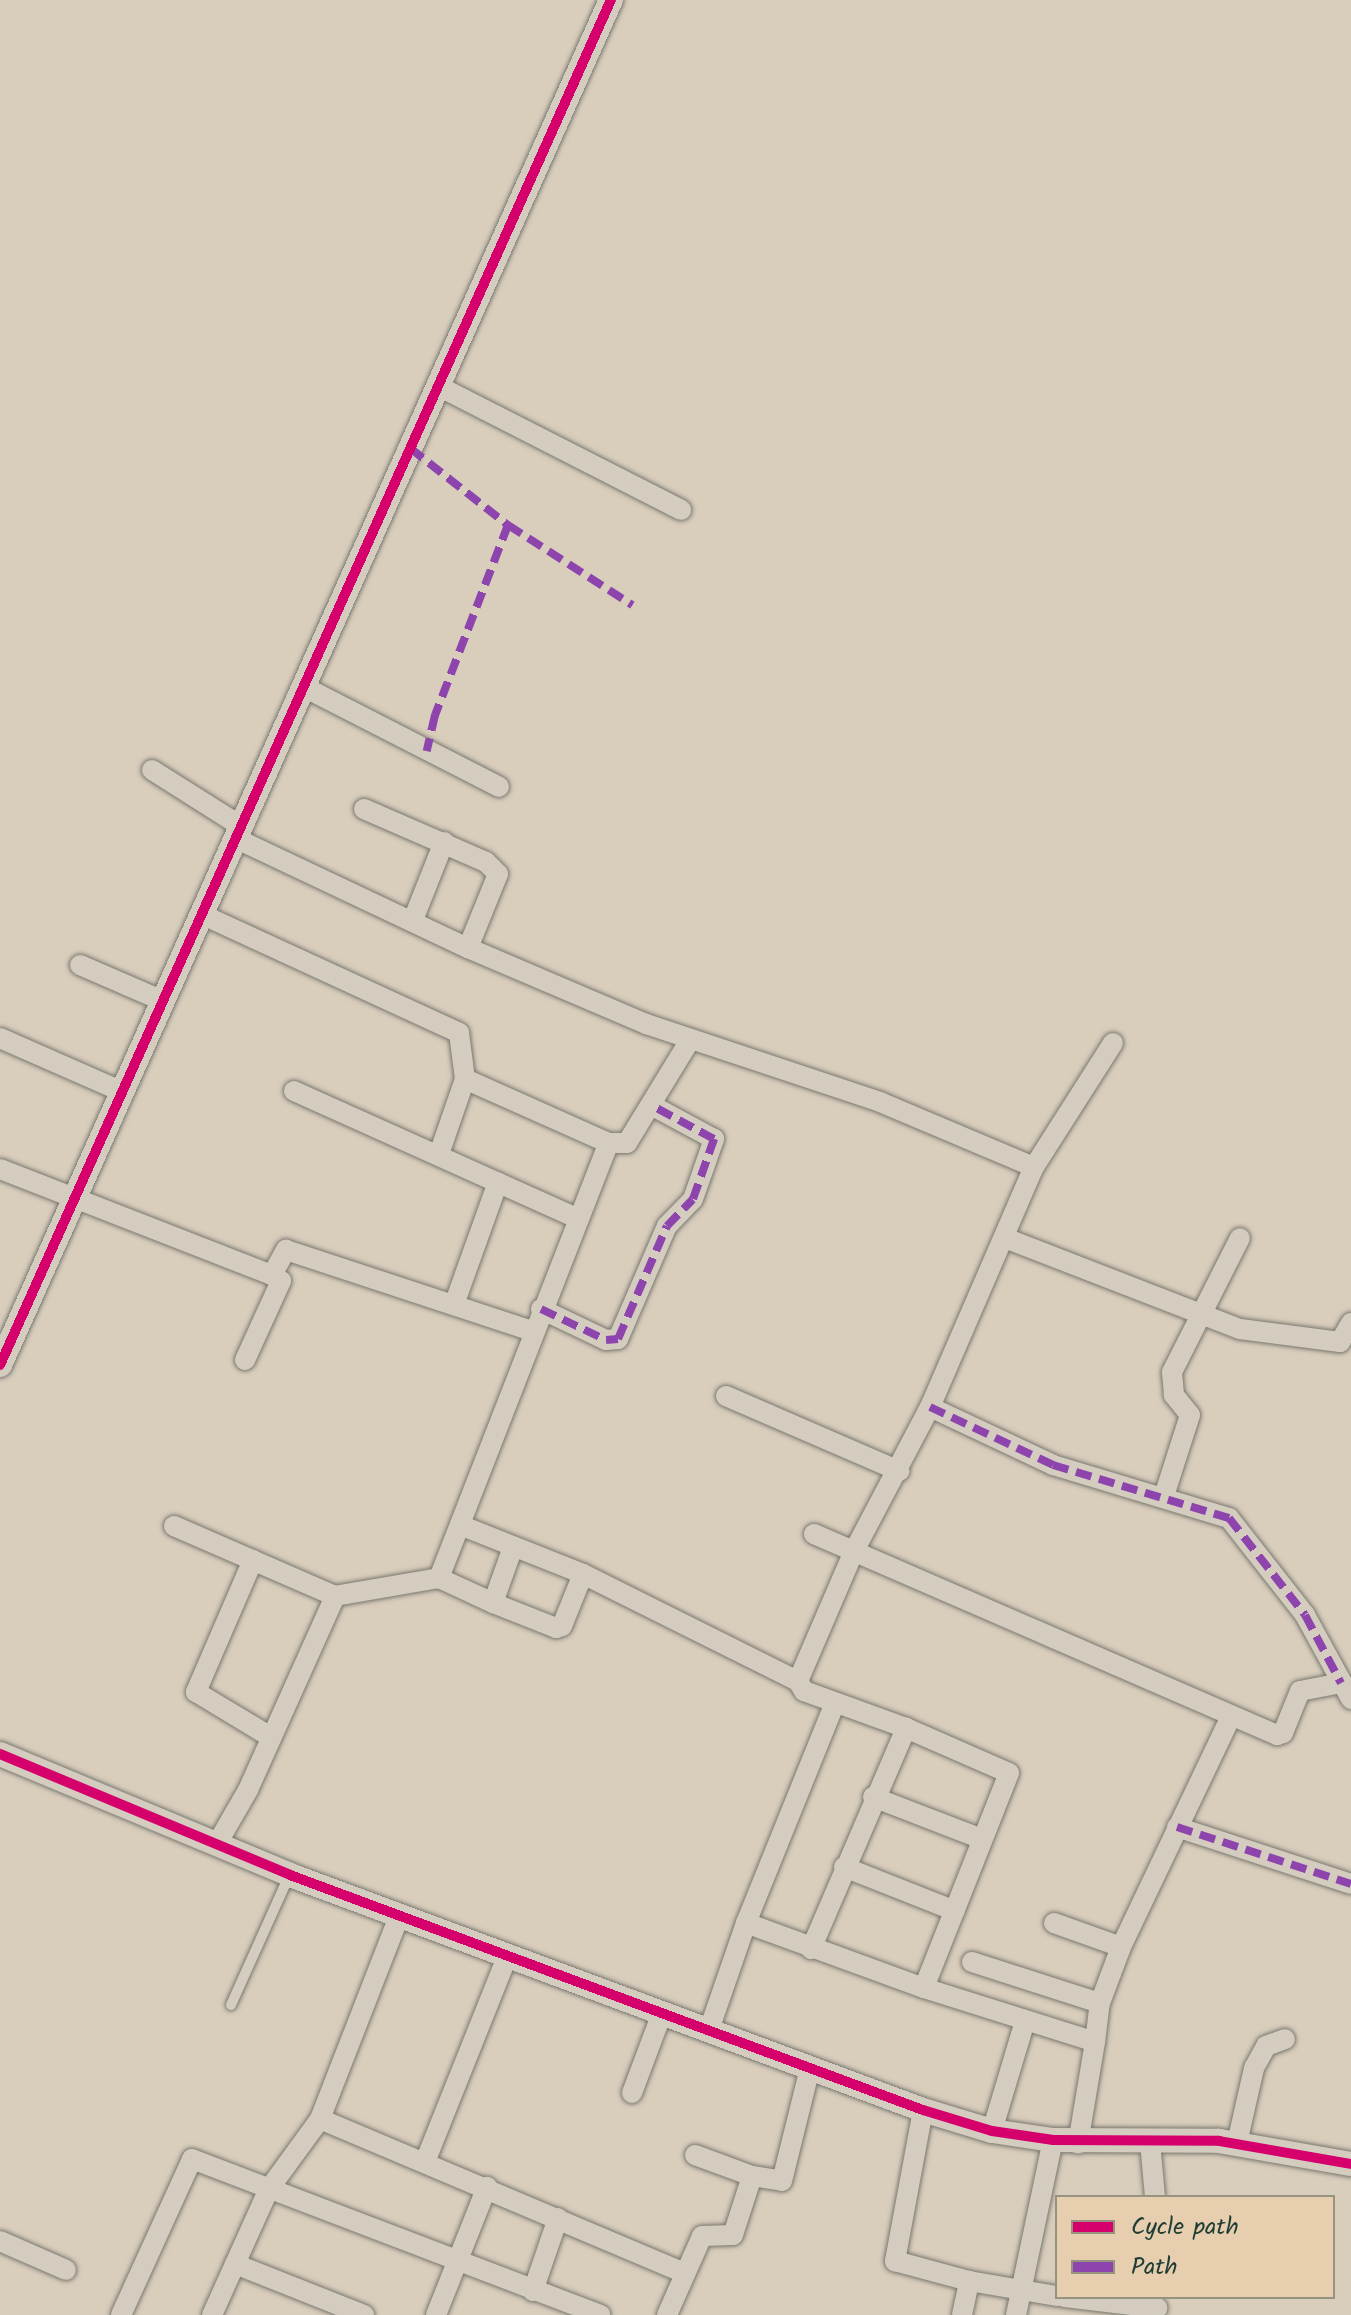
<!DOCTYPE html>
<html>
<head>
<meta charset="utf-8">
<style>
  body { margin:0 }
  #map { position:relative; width:1351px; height:2315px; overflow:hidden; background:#d9cdbc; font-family:Kalam,sans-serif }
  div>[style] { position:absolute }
  .roads { filter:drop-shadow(0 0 2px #78786f) drop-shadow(0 0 2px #78786f) }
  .service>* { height:10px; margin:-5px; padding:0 5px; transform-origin:5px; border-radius:5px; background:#d5ccc0 }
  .minor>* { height:20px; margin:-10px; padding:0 10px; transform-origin:10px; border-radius:10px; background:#d5ccc0 }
  .tertiary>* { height:24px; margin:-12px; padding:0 12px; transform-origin:12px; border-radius:12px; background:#d5ccc0 }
  .quiet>* { height:8px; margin-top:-4px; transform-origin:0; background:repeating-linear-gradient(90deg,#8e44ad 0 16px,transparent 0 24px) }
  .cycleway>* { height:10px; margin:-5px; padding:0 5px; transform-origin:5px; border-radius:5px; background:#d6006c }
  span { translate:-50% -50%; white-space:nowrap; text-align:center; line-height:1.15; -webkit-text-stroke:6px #e6ceaf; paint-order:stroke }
  .legend { position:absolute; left:1055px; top:2195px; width:280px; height:104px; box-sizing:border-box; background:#e6ceaf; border:2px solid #96947e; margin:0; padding:10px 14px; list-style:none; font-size:24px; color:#1f3d34 }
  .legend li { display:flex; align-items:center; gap:16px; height:40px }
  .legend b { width:40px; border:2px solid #96947e }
</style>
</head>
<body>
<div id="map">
  <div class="roads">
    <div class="service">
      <div style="left:231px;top:2005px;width:141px;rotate:-65.8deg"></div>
    </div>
    <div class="minor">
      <div style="left:438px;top:386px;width:273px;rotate:27deg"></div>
      <div style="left:304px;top:687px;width:219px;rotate:27.1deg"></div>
      <div style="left:152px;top:770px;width:107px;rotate:32.3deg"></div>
      <div style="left:364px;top:809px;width:133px;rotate:23.5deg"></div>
      <div style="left:486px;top:862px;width:17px;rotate:45deg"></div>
      <div style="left:498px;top:874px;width:80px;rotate:112.1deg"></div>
      <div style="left:237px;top:839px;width:255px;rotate:25.3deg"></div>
      <div style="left:468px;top:948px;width:194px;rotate:23.1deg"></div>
      <div style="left:646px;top:1024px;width:247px;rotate:18.4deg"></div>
      <div style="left:880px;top:1102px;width:167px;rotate:22.9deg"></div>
      <div style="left:203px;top:915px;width:282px;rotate:24.7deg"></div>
      <div style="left:459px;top:1033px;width:46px;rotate:82.6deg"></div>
      <div style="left:465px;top:1079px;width:79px;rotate:109.1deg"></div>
      <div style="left:413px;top:920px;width:84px;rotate:-68.3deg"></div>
      <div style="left:80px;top:965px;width:90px;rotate:23.4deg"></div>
      <div style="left:0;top:1038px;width:132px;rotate:23.7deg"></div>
      <div style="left:465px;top:1079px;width:158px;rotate:24deg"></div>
      <div style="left:609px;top:1143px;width:18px"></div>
      <div style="left:627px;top:1143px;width:121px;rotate:-58.5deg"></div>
      <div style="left:294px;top:1091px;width:312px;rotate:24.2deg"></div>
      <div style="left:0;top:1169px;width:292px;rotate:21.3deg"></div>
      <div style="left:1005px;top:1238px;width:252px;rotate:21.2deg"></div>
      <div style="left:1240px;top:1329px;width:101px;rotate:7.4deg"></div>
      <div style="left:1340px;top:1342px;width:22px;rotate:-60deg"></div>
      <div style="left:455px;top:1302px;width:127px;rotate:-70.3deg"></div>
      <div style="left:541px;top:1309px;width:72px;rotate:25.5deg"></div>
      <div style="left:606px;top:1340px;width:12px;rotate:-5deg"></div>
      <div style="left:618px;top:1339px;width:123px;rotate:-66.6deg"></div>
      <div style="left:667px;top:1226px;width:37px;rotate:-46deg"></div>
      <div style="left:693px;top:1199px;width:64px;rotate:-70.7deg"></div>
      <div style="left:714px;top:1139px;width:69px;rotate:-151.6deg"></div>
      <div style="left:245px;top:1360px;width:87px;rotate:-65.5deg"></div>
      <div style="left:281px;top:1281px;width:11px;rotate:-146deg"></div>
      <div style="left:272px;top:1275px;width:29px;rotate:-61deg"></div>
      <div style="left:286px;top:1250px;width:259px;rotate:18.2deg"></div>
      <div style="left:726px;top:1396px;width:189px;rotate:23.4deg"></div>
      <div style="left:930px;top:1407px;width:136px;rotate:25.2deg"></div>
      <div style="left:1053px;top:1465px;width:184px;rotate:16.8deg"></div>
      <div style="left:1229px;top:1518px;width:123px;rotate:51.9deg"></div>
      <div style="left:1305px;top:1615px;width:96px;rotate:61.3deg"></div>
      <div style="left:1164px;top:1496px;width:85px;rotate:-72.2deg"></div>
      <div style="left:1190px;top:1415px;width:26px;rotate:-129deg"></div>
      <div style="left:1174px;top:1395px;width:23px;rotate:-95deg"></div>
      <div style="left:1172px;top:1372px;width:150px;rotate:-63.1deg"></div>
      <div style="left:460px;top:1525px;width:132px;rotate:21.7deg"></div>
      <div style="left:583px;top:1574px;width:240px;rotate:26.5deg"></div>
      <div style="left:798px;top:1681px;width:12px;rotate:59deg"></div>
      <div style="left:804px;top:1691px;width:109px;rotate:19.9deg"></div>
      <div style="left:906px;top:1728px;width:112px;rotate:23.6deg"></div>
      <div style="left:1009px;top:1773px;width:231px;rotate:111.6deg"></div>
      <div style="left:174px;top:1526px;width:176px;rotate:23.5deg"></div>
      <div style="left:814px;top:1534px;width:505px;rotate:23.47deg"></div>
      <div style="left:1277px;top:1735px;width:6px;rotate:-18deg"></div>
      <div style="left:1283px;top:1733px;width:45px;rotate:-68deg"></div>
      <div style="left:1300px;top:1691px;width:42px;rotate:-11deg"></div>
      <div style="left:253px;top:1560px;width:144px;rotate:113.4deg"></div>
      <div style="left:196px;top:1692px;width:87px;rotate:31deg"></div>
      <div style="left:439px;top:1578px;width:60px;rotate:24.8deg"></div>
      <div style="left:493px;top:1603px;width:59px;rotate:-70.3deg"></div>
      <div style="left:493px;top:1603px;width:68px;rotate:21.6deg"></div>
      <div style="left:556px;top:1628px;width:6px;rotate:-18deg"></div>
      <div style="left:562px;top:1626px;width:56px;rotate:-68deg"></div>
      <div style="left:798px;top:1681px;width:142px;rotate:-66.7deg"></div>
      <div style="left:854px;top:1551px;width:163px;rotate:-62.2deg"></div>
      <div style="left:930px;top:1407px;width:262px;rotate:-66.6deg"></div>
      <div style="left:1034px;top:1167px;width:147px;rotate:-57.5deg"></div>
      <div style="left:873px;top:1797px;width:117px;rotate:21.1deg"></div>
      <div style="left:1177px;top:1827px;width:183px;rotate:18.1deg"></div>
      <div style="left:218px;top:1842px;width:60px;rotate:-60deg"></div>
      <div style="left:248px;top:1790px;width:213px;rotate:-65.8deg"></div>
      <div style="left:335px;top:1596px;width:106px;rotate:-9.8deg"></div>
      <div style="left:439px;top:1578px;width:467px;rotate:-68.7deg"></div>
      <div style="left:844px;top:1867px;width:119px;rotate:21.6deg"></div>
      <div style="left:746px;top:1923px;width:189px;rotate:20.1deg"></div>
      <div style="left:924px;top:1988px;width:179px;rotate:17.5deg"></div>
      <div style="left:1095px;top:2042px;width:103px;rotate:99.5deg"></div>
      <div style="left:1054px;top:1923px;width:71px;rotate:19.7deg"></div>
      <div style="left:811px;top:1949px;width:241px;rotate:-66.7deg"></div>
      <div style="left:972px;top:1962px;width:134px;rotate:17.8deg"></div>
      <div style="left:710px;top:2027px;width:110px;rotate:-70.9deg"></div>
      <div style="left:746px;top:1923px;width:237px;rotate:-68deg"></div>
      <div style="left:1095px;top:2042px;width:39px;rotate:-83deg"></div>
      <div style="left:1100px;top:2003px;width:60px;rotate:-69.4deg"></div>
      <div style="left:1121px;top:1947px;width:256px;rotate:-64.5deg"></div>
      <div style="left:632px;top:2093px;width:85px;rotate:-69.4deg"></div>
      <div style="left:923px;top:2110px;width:154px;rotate:100.5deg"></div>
      <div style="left:895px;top:2261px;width:77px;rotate:15.1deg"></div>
      <div style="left:969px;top:2281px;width:89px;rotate:9.7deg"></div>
      <div style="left:320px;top:2119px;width:395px;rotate:22.9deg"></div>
      <div style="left:992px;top:2131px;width:115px;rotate:-73.3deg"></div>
      <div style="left:1150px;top:2142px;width:55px;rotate:84.8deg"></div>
      <div style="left:1237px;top:2143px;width:77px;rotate:-77.2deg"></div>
      <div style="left:1254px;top:2068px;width:25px;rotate:-61deg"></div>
      <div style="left:1266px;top:2046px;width:20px;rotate:-20deg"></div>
      <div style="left:695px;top:2155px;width:61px;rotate:20.2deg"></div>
      <div style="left:752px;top:2176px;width:30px;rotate:9deg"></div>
      <div style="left:782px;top:2181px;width:116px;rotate:-76.1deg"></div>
      <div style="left:425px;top:2162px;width:221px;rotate:-68.2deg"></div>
      <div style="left:0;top:2241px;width:72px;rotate:23.7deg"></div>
      <div style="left:235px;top:2264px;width:139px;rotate:21.6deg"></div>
      <div style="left:533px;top:2291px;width:77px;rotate:-71.1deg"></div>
      <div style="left:1065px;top:2297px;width:93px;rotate:6.8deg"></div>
      <div style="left:121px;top:2315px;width:171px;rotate:-65.5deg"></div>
      <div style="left:192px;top:2159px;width:437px;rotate:20.9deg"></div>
      <div style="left:212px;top:2315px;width:138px;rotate:-65.7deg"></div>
      <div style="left:269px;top:2189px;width:87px;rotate:-53.9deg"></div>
      <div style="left:320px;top:2119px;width:218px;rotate:-68.7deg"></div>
      <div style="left:436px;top:2315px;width:138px;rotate:-68.3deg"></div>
      <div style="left:667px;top:2315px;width:86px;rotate:-66.1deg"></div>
      <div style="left:702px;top:2236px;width:31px;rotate:-2deg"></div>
      <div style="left:733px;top:2235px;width:62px;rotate:-72.1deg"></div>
      <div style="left:962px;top:2315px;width:35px;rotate:-78deg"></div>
      <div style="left:1016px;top:2315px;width:179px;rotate:-78.1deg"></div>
    </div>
    <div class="tertiary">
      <div style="left:0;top:1365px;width:1496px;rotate:-65.89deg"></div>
      <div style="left:0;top:1754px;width:314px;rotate:22.6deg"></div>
      <div style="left:290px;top:1875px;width:675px;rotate:20.37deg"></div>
      <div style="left:923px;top:2110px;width:72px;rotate:16.9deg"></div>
      <div style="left:992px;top:2131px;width:62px;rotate:8.4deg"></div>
      <div style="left:1053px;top:2140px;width:166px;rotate:0.3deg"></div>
      <div style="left:1219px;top:2141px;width:134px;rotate:9.9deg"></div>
    </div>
  </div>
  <div class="quiet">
    <div style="left:410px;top:448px;width:125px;rotate:38.2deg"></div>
    <div style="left:508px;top:525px;width:204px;rotate:111deg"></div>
    <div style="left:435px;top:715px;width:37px;rotate:103deg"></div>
    <div style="left:508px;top:525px;width:148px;rotate:32.8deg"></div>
    <div style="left:541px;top:1309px;width:72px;rotate:25.5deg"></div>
    <div style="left:606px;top:1340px;width:12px;rotate:-5deg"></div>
    <div style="left:618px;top:1339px;width:123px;rotate:-66.6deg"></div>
    <div style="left:667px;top:1226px;width:37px;rotate:-46deg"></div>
    <div style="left:693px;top:1199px;width:64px;rotate:-70.7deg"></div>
    <div style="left:714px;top:1139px;width:69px;rotate:-151.6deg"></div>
    <div style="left:930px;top:1407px;width:136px;rotate:25.2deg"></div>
    <div style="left:1053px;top:1465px;width:184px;rotate:16.8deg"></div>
    <div style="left:1229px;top:1518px;width:123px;rotate:51.9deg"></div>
    <div style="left:1305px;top:1615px;width:77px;rotate:62.1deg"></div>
    <div style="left:1177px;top:1827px;width:183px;rotate:18.1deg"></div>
  </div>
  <div class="cycleway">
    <div style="left:0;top:1365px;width:1496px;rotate:-65.89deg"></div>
    <div style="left:0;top:1754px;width:314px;rotate:22.6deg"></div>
    <div style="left:290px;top:1875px;width:675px;rotate:20.37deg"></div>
    <div style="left:923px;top:2110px;width:72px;rotate:16.9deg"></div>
    <div style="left:992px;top:2131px;width:62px;rotate:8.4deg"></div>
    <div style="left:1053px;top:2140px;width:166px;rotate:0.3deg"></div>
    <div style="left:1219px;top:2141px;width:134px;rotate:9.9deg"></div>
  </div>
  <ul class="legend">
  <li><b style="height:10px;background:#d6006c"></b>Cycle path</li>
  <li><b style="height:10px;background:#8e44ad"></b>Path</li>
  </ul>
</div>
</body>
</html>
